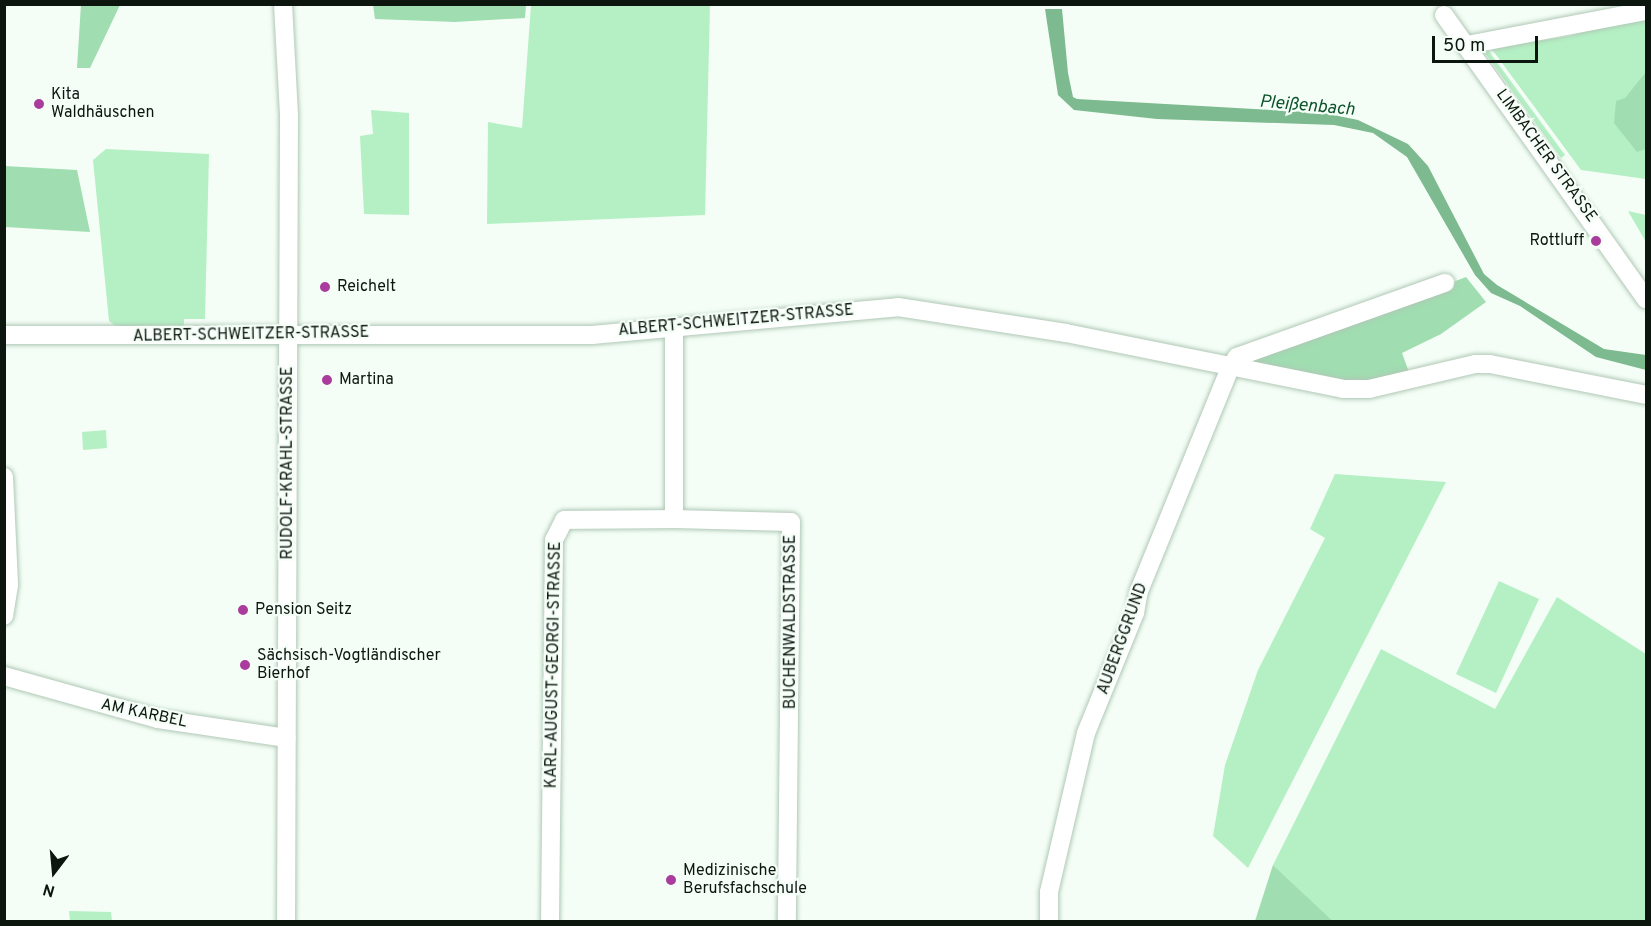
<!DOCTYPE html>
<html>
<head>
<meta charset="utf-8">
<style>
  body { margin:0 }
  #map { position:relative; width:1651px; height:926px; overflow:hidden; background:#f4fef6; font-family:Overpass,sans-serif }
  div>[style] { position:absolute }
  .green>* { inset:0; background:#b4f0c4 }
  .forest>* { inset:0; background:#a0ddb1 }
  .water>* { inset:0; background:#7eba8f }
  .roads { filter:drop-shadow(0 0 2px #b0c8b6) drop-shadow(0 0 2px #b0c8b6) }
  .minor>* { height:18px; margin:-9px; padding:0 9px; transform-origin:9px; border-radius:9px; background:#fff }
  .dots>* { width:16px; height:16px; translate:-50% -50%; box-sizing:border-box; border:3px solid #f4fef6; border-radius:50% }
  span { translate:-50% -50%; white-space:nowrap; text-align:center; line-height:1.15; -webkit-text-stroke:4.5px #f4fef6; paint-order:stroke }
  .poi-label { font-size:16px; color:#0d150f }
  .left { translate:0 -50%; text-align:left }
  .right { translate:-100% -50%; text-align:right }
  .street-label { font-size:16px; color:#0d150f }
  .water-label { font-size:18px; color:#0c532b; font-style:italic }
  .frame { position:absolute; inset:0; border:6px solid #0d150f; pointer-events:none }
  .north { position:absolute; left:24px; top:842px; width:60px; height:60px; -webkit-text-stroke:4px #f4fef6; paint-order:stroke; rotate:196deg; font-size:16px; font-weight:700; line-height:24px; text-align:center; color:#0d150f }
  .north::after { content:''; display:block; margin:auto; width:21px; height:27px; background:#0d150f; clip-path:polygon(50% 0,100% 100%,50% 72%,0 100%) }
  .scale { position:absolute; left:1432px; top:36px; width:106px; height:27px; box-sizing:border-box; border:3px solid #0d150f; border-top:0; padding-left:8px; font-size:18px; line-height:21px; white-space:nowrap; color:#0d150f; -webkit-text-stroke:4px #f4fef6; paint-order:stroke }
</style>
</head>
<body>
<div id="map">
  <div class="green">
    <div style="clip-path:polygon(531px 5px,710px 5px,705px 215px,487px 224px,488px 122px,522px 128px)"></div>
    <div style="clip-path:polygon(1646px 18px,1646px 179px,1581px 170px,1491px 48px,1570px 36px,1619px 21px)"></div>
    <div style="clip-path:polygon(1488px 50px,1565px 155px,1561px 158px,1485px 53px)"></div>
    <div style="clip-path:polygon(371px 110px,409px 113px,409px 215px,364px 214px,360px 136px,373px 134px)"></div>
    <div style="clip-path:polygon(106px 149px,209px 154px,205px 319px,184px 319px,184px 328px,117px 327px,109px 321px,93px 160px)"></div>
    <div style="clip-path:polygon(1628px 211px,1646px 215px,1646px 242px)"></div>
    <div style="clip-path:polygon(106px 430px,107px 448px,83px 450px,82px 432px)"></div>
    <div style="clip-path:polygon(1335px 474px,1446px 482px,1248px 868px,1213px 836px,1225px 765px,1258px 670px,1325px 538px,1310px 529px)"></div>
    <div style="clip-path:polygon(1499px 581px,1539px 599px,1496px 693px,1456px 674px)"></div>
    <div style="clip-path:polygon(1557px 597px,1646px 654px,1646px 921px,1333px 921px,1273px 865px,1381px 649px,1495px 709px)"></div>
    <div style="clip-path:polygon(69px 911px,111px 912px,112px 921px,70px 921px)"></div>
  </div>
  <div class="forest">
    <div style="clip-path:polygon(81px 4px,120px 5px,90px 68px,77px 68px)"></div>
    <div style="clip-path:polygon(373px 5px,373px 4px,526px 5px,525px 18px,455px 22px,375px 19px)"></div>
    <div style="clip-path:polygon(1646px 72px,1646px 149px,1637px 152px,1614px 123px,1616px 101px,1625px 98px)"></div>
    <div style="clip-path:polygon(4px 166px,77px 170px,90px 232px,5px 227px)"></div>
    <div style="clip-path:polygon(1466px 277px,1486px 302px,1441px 334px,1402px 353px,1410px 375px,1364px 384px,1253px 367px,1257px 358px)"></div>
    <div style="clip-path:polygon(1273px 865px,1333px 921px,1255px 921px)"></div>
  </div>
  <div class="water">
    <div style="clip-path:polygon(1045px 9px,1062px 9px,1068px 73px,1073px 97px,1077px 99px,1324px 113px,1358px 120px,1408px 144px,1428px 166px,1484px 274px,1497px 285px,1604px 349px,1646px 355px,1646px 370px,1596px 357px,1520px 306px,1491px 293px,1475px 275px,1407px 157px,1373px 133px,1334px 125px,1157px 119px,1074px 110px,1058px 95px)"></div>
  </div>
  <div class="roads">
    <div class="minor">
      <div style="left:283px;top:4px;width:112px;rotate:86.9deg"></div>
      <div style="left:289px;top:116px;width:806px;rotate:90.21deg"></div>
      <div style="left:1444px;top:15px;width:349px;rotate:54.6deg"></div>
      <div style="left:1467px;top:45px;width:182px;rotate:-10.8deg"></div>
      <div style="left:674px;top:328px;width:191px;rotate:90deg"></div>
      <div style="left:674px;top:519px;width:117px;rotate:1.5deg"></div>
      <div style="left:791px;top:522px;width:400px;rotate:90.6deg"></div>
      <div style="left:4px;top:335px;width:588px"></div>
      <div style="left:592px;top:335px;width:307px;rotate:-5.2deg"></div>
      <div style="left:898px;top:307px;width:170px;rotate:8.8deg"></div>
      <div style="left:1066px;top:333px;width:283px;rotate:11.4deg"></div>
      <div style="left:1343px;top:389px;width:26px"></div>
      <div style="left:1369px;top:389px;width:109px;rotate:-13.3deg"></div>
      <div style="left:1475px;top:364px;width:15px"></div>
      <div style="left:1490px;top:364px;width:159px;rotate:11.2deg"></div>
      <div style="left:4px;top:477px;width:108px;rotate:87.3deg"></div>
      <div style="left:9px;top:585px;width:31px;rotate:99deg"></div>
      <div style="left:4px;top:676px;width:160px;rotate:15.6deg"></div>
      <div style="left:158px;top:719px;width:130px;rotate:8.4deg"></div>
      <div style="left:550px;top:922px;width:382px;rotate:-89.4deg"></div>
      <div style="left:554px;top:540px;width:22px;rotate:-63deg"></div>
      <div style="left:564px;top:520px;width:110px;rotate:-0.5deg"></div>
      <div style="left:1049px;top:922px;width:30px;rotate:-90deg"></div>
      <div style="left:1049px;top:892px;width:163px;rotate:-76.9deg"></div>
      <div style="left:1086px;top:733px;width:130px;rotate:-67.8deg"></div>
      <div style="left:1135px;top:613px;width:22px;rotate:-80deg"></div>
      <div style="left:1139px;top:591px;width:243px;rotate:-67.8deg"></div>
      <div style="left:1231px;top:366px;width:11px;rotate:-56deg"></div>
      <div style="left:1237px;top:357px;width:221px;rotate:-19.6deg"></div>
    </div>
  </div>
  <div class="dots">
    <div style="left:39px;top:104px;background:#a93c9c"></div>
    <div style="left:1596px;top:241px;background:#a93c9c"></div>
    <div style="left:325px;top:287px;background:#a93c9c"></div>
    <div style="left:327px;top:380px;background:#a93c9c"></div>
    <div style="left:243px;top:610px;background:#a93c9c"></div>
    <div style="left:245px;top:665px;background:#a93c9c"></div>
    <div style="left:671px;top:880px;background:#a93c9c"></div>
  </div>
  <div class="poi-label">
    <span class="left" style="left:51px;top:104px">Kita<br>Waldhäuschen</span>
    <span class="right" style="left:1584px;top:241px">Rottluff</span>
    <span class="left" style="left:337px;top:287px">Reichelt</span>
    <span class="left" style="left:339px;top:380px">Martina</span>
    <span class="left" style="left:255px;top:610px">Pension Seitz</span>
    <span class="left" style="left:257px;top:665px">Sächsisch-Vogtländischer<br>Bierhof</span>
    <span class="left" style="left:683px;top:880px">Medizinische<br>Berufsfachschule</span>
  </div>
  <div class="street-label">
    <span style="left:1546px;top:156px;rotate:54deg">LIMBACHER STRASSE</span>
    <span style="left:736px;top:321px;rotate:-5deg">ALBERT-SCHWEITZER-STRASSE</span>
    <span style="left:251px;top:335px;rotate:-1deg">ALBERT-SCHWEITZER-STRASSE</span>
    <span style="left:288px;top:463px;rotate:-90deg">RUDOLF-KRAHL-STRASSE</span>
    <span style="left:791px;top:622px;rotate:-90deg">BUCHENWALDSTRASSE</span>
    <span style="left:1123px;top:639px;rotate:-70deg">AUBERGGRUND</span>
    <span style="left:554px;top:665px;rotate:-89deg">KARL-AUGUST-GEORGI-STRASSE</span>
    <span style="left:144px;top:714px;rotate:12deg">AM KARBEL</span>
  </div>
  <div class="water-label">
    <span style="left:1307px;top:107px;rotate:5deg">Pleißenbach</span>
  </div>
  <div class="frame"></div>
  <div class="north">N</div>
  <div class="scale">50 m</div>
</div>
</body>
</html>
